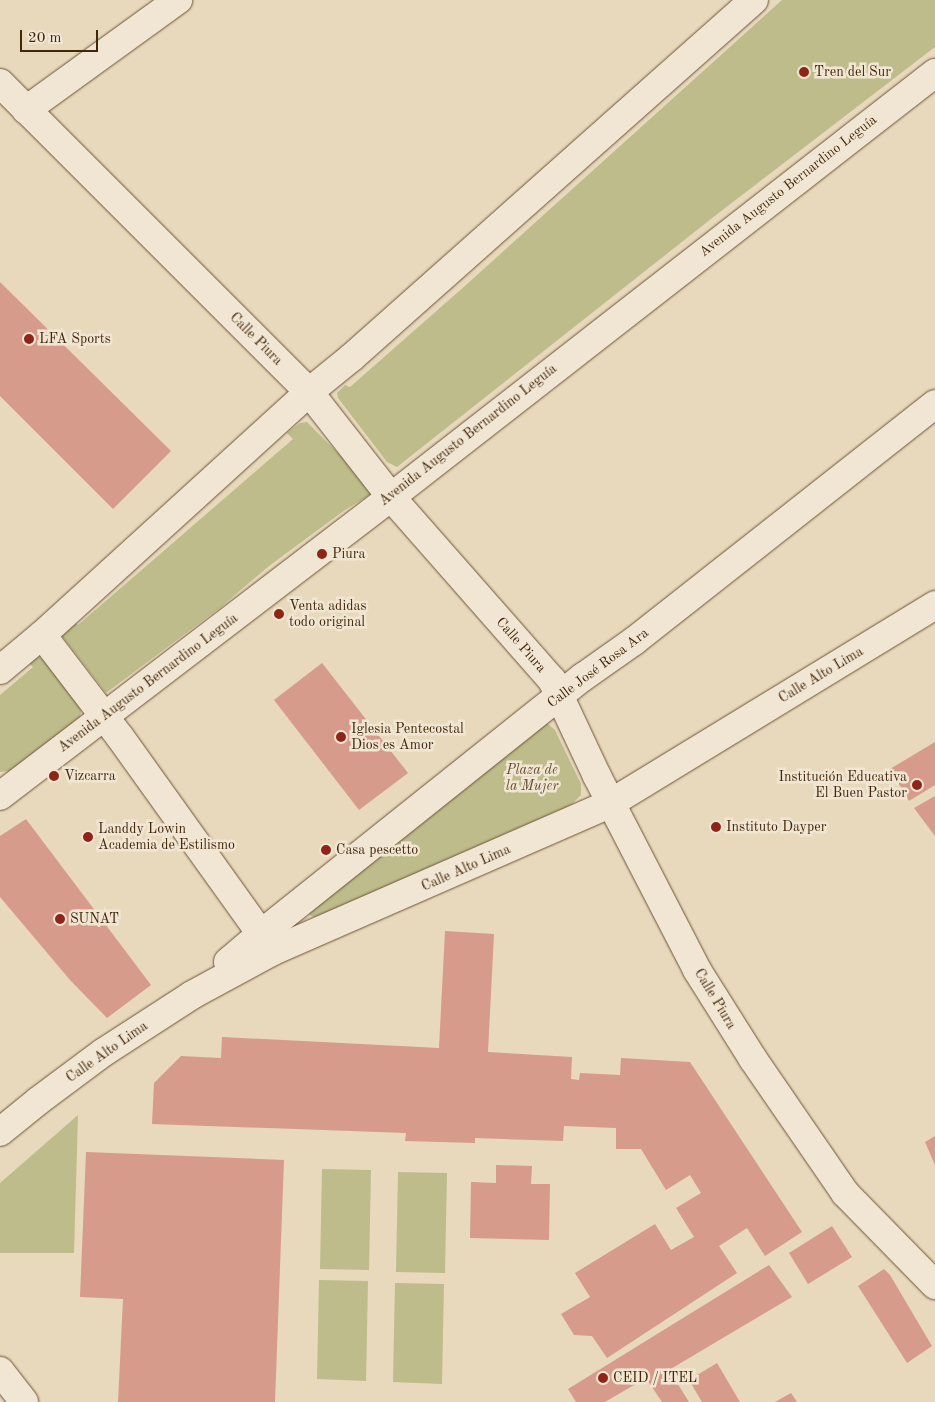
<!DOCTYPE html>
<html>
<head>
<meta charset="utf-8">
<style>
  body { margin:0 }
  #map { position:relative; width:935px; height:1402px; overflow:hidden; background:#e8d9bc; font-family:"Old Standard TT",serif }
  div>[style] { position:absolute }
  .green>* { inset:0; background:#bebc8b }
  .building>* { inset:0; background:#d69b8a }
  .roads { filter:drop-shadow(0 0 1px #6c5336) drop-shadow(0 0 1px #6c5336) }
  .minor>* { height:28px; margin:-14px; padding:0 14px; transform-origin:14px; border-radius:14px; background:#f0e6d3 }
  .tertiary>* { height:28px; margin:-14px; padding:0 14px; transform-origin:14px; border-radius:14px; background:#f0e6d3 }
  .secondary>* { height:28px; margin:-14px; padding:0 14px; transform-origin:14px; border-radius:14px; background:#f0e6d3 }
  .dots>* { width:14px; height:14px; translate:-50% -50%; box-sizing:border-box; border:2px solid #f0e6d3; border-radius:50% }
  span { translate:-50% -50%; white-space:nowrap; text-align:center; line-height:1.15; -webkit-text-stroke:5px #f0e6d3; paint-order:stroke }
  .poi-label { font-size:14px; color:#422609 }
  .left { translate:0 -50%; text-align:left }
  .right { translate:-100% -50%; text-align:right }
  .street-label { font-size:14px; color:#422609 }
  .park-label { font-size:14px; color:#614c2a; font-style:italic }
  .scale { position:absolute; left:20px; top:30px; width:78px; height:22px; box-sizing:border-box; border:2px solid #422609; border-top:0; padding-left:6px; font-size:15px; line-height:18px; white-space:nowrap; color:#422609; -webkit-text-stroke:4px #f0e6d3; paint-order:stroke }
</style>
</head>
<body>
<div id="map">
  <div class="green">
    <div style="clip-path:polygon(782px 0,935px 0,935px 47px,716px 215px,397px 467px,387px 462px,338px 398px,337px 393px,345px 385px,350px 387px,466px 285px)"></div>
    <div style="clip-path:polygon(307px 422px,376px 491px,345px 510px,269px 566px,221px 607px,106px 693px,61px 635px,72px 620px,78px 625px,293px 439px,287px 433px,300px 423px)"></div>
    <div style="clip-path:polygon(36px 657px,41px 658px,50px 666px,78px 702px,81px 711px,80px 717px,21px 763px,9px 771px,0 772px,0 695px,33px 667px,29px 663px)"></div>
    <div style="clip-path:polygon(547px 723px,555px 730px,581px 784px,581px 795px,571px 805px,325px 913px,314px 917px,307px 914px)"></div>
    <div style="clip-path:polygon(78px 1115px,74px 1253px,0 1253px,0 1183px)"></div>
    <div style="clip-path:polygon(322px 1169px,371px 1170px,369px 1270px,320px 1269px)"></div>
    <div style="clip-path:polygon(398px 1172px,447px 1173px,445px 1273px,396px 1272px)"></div>
    <div style="clip-path:polygon(319px 1280px,368px 1281px,366px 1381px,317px 1379px)"></div>
    <div style="clip-path:polygon(395px 1283px,444px 1284px,442px 1384px,393px 1382px)"></div>
  </div>
  <div class="building">
    <div style="clip-path:polygon(0 282px,171px 451px,113px 509px,0 396px)"></div>
    <div style="clip-path:polygon(322px 663px,408px 773px,359px 810px,274px 700px)"></div>
    <div style="clip-path:polygon(935px 742px,935px 785px,909px 801px,890px 769px)"></div>
    <div style="clip-path:polygon(935px 796px,935px 836px,914px 808px)"></div>
    <div style="clip-path:polygon(26px 819px,151px 985px,107px 1018px,70px 980px,0 897px,0 836px)"></div>
    <div style="clip-path:polygon(445px 931px,494px 934px,488px 1052px,572px 1057px,571px 1079px,579px 1080px,580px 1073px,620px 1075px,621px 1058px,690px 1062px,802px 1232px,765px 1256px,747px 1228px,719px 1246px,737px 1273px,607px 1358px,592px 1336px,574px 1335px,561px 1314px,590px 1297px,575px 1273px,655px 1224px,671px 1250px,694px 1237px,676px 1208px,701px 1193px,690px 1175px,666px 1190px,641px 1149px,616px 1149px,616px 1128px,564px 1126px,563px 1141px,475px 1138px,475px 1143px,405px 1141px,406px 1133px,152px 1124px,154px 1083px,181px 1056px,221px 1058px,222px 1037px,439px 1048px)"></div>
    <div style="clip-path:polygon(935px 1136px,935px 1165px,925px 1142px)"></div>
    <div style="clip-path:polygon(86px 1152px,284px 1160px,275px 1402px,118px 1402px,123px 1299px,80px 1297px)"></div>
    <div style="clip-path:polygon(496px 1165px,532px 1166px,531px 1184px,550px 1184px,549px 1240px,470px 1238px,471px 1182px,496px 1183px)"></div>
    <div style="clip-path:polygon(832px 1226px,852px 1257px,808px 1284px,789px 1253px)"></div>
    <div style="clip-path:polygon(769px 1265px,792px 1297px,669px 1370px,689px 1402px,662px 1402px,646px 1378px,605px 1402px,576px 1402px,568px 1389px)"></div>
    <div style="clip-path:polygon(884px 1269px,890px 1275px,932px 1346px,907px 1363px,858px 1286px)"></div>
    <div style="clip-path:polygon(717px 1363px,740px 1402px,702px 1402px,689px 1380px)"></div>
    <div style="clip-path:polygon(791px 1393px,797px 1402px,775px 1402px)"></div>
  </div>
  <div class="roads">
    <div class="minor">
      <div style="left:0;top:83px;width:437px;rotate:45deg"></div>
      <div style="left:309px;top:392px;width:133px;rotate:52deg"></div>
      <div style="left:391px;top:497px;width:244px;rotate:48.7deg"></div>
      <div style="left:552px;top:680px;width:106px;rotate:64.9deg"></div>
      <div style="left:597px;top:776px;width:218px;rotate:62.7deg"></div>
      <div style="left:697px;top:970px;width:105px;rotate:57.8deg"></div>
      <div style="left:753px;top:1059px;width:163px;rotate:55.5deg"></div>
      <div style="left:845px;top:1193px;width:129px;rotate:45.6deg"></div>
      <div style="left:26px;top:110px;width:188px;rotate:-35.9deg"></div>
      <div style="left:42px;top:635px;width:128px;rotate:52.6deg"></div>
      <div style="left:120px;top:737px;width:259px;rotate:54.4deg"></div>
      <div style="left:228px;top:962px;width:45px;rotate:-40.5deg"></div>
      <div style="left:262px;top:933px;width:411px;rotate:-38.6deg"></div>
      <div style="left:583px;top:677px;width:62px;rotate:-35.2deg"></div>
      <div style="left:634px;top:641px;width:383px;rotate:-38.2deg"></div>
      <div style="left:0;top:1132px;width:49px;rotate:-39.2deg"></div>
      <div style="left:38px;top:1101px;width:82px;rotate:-36.6deg"></div>
      <div style="left:104px;top:1052px;width:105px;rotate:-32.9deg"></div>
      <div style="left:192px;top:995px;width:92px;rotate:-28.5deg"></div>
      <div style="left:273px;top:951px;width:369px;rotate:-23.6deg"></div>
      <div style="left:611px;top:803px;width:380px;rotate:-31.4deg"></div>
    </div>
    <div class="tertiary">
      <div style="left:0;top:670px;width:55px;rotate:-39.8deg"></div>
      <div style="left:42px;top:635px;width:361px;rotate:-42.3deg"></div>
      <div style="left:309px;top:392px;width:54px;rotate:-39deg"></div>
      <div style="left:351px;top:358px;width:539px;rotate:-41.62deg"></div>
      <div style="left:0;top:796px;width:492px;rotate:-37.4deg"></div>
      <div style="left:391px;top:497px;width:690px;rotate:-37.93deg"></div>
    </div>
    <div class="secondary">
      <div style="left:0;top:1371px;width:39px;rotate:52deg"></div>
    </div>
  </div>
  <div class="dots">
    <div style="left:804px;top:72px;background:#8f2418"></div>
    <div style="left:29px;top:339px;background:#8f2418"></div>
    <div style="left:322px;top:554px;background:#8f2418"></div>
    <div style="left:279px;top:614px;background:#8f2418"></div>
    <div style="left:341px;top:737px;background:#8f2418"></div>
    <div style="left:54px;top:776px;background:#8f2418"></div>
    <div style="left:917px;top:785px;background:#8f2418"></div>
    <div style="left:716px;top:827px;background:#8f2418"></div>
    <div style="left:88px;top:837px;background:#8f2418"></div>
    <div style="left:326px;top:850px;background:#8f2418"></div>
    <div style="left:60px;top:919px;background:#8f2418"></div>
    <div style="left:603px;top:1378px;background:#8f2418"></div>
  </div>
  <div class="poi-label">
    <span class="left" style="left:814px;top:72px">Tren del Sur</span>
    <span class="left" style="left:39px;top:339px">LFA Sports</span>
    <span class="left" style="left:332px;top:554px">Piura</span>
    <span class="left" style="left:289px;top:614px">Venta adidas<br>todo original</span>
    <span class="left" style="left:351px;top:737px">Iglesia Pentecostal<br>Dios es Amor</span>
    <span class="left" style="left:64px;top:776px">Vizcarra</span>
    <span class="right" style="left:907px;top:785px">Institución Educativa<br>El Buen Pastor</span>
    <span class="left" style="left:726px;top:827px">Instituto Dayper</span>
    <span class="left" style="left:98px;top:837px">Landdy Lowin<br>Academia de Estilismo</span>
    <span class="left" style="left:336px;top:850px">Casa pescetto</span>
    <span class="left" style="left:70px;top:919px">SUNAT</span>
    <span class="left" style="left:613px;top:1378px">CEID / ITEL</span>
  </div>
  <div class="street-label">
    <span style="left:788px;top:186px;rotate:-38deg">Avenida Augusto Bernardino Leguía</span>
    <span style="left:256px;top:339px;rotate:45deg">Calle Piura</span>
    <span style="left:468px;top:435px;rotate:-38deg">Avenida Augusto Bernardino Leguía</span>
    <span style="left:521px;top:645px;rotate:49deg">Calle Piura</span>
    <span style="left:598px;top:668px;rotate:-37deg">Calle José Rosa Ara</span>
    <span style="left:821px;top:675px;rotate:-31deg">Calle Alto Lima</span>
    <span style="left:148px;top:683px;rotate:-37deg">Avenida Augusto Bernardino Leguía</span>
    <span style="left:466px;top:868px;rotate:-24deg">Calle Alto Lima</span>
    <span style="left:715px;top:999px;rotate:59deg">Calle Piura</span>
    <span style="left:107px;top:1052px;rotate:-35deg">Calle Alto Lima</span>
  </div>
  <div class="park-label">
    <span style="left:532px;top:778px">Plaza de<br>la Mujer</span>
  </div>
  <div class="scale">20 m</div>
</div>
</body>
</html>
